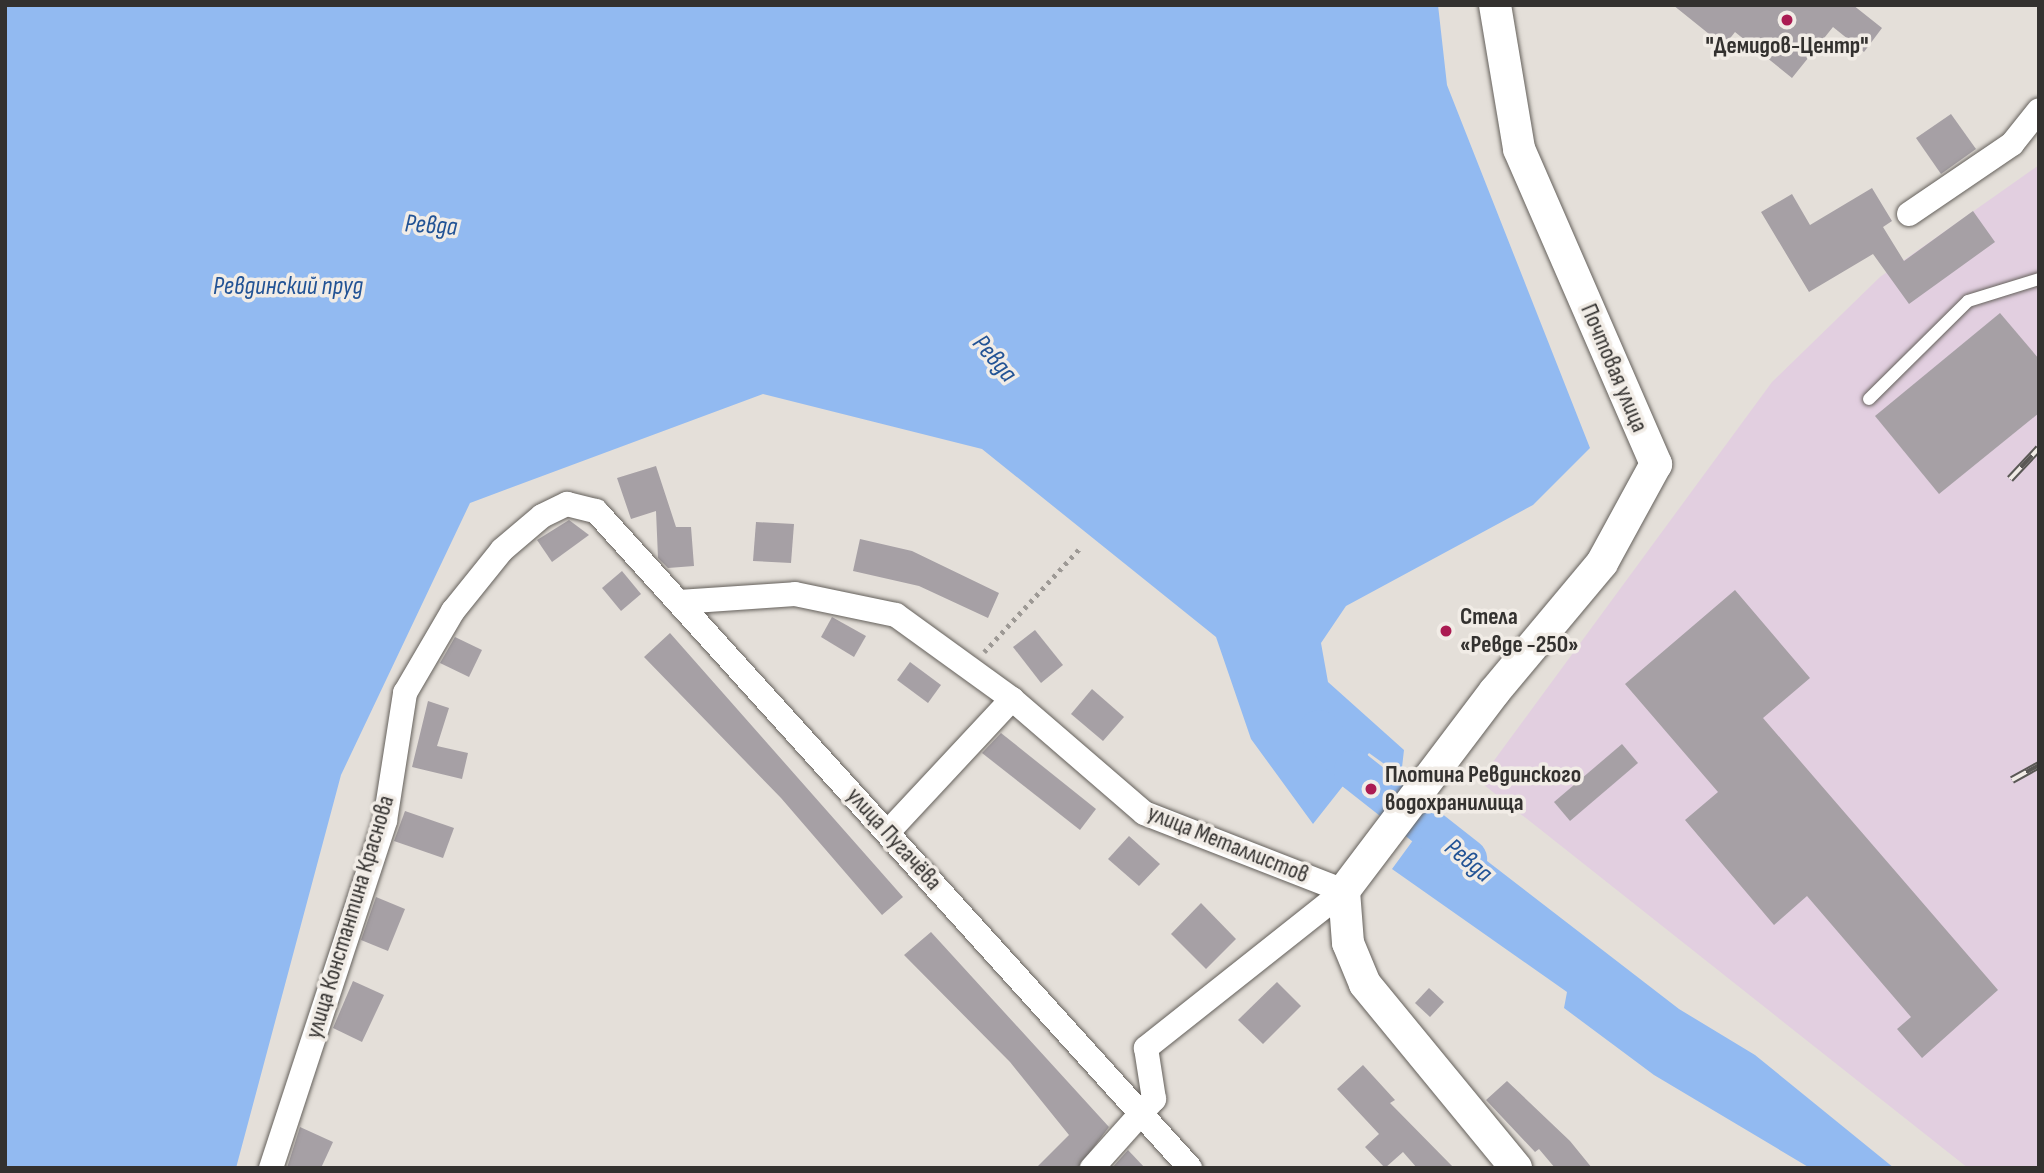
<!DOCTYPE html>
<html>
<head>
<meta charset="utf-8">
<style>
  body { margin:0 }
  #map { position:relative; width:2044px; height:1173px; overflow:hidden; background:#e4dfd9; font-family:"Sofia Sans Condensed",sans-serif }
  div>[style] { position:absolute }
  .industrial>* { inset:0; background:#e2cfe0 }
  .water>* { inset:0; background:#92baf1 }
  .river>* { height:40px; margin:-20px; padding:0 20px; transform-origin:20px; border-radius:20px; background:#92baf1 }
  .building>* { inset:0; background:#a6a0a5 }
  .path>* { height:4.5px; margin-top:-2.25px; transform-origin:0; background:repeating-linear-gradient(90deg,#9d9995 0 3.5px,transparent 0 8.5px) }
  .roads { filter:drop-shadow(0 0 2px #64605b) drop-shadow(0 0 2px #64605b) }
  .service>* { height:12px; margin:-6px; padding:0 6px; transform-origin:6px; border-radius:6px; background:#fff }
  .minor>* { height:24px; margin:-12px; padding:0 12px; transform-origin:12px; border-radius:12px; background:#fff }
  .tertiary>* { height:32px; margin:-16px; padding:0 16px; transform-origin:16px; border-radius:16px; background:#fff }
  .rail>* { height:8px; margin-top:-4px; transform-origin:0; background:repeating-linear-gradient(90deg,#f1ece6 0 16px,#5a5855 0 32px); box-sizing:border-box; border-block:2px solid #5a5855 }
  .dots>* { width:19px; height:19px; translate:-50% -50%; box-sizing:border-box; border:4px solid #f1ece6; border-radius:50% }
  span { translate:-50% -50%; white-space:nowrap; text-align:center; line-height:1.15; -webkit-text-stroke:7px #f1ece6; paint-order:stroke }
  .poi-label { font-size:24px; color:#33312f; font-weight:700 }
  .left { translate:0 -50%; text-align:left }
  .street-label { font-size:24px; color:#33312f }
  .water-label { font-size:26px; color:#225395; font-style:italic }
  .frame { position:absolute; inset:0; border:7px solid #33312f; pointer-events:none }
</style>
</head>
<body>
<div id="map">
  <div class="industrial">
    <div style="clip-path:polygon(2039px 165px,2039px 1168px,1968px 1168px,1479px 781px,1772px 382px,1880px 277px)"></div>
  </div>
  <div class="water">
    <div style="clip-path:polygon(5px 5px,1438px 5px,1447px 85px,1590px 448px,1533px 505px,1346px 606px,1321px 643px,1328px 682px,1404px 750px,1401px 776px,1369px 753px,1313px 824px,1251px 739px,1216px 637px,982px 449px,763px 394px,470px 503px,341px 775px,236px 1168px,5px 1168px)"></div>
    <div style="clip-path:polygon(1430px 817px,1679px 1009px,1755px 1055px,1894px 1168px,1810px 1168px,1654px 1075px,1564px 1008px,1567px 992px,1392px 869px)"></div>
  </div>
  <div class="river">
    <div style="left:1319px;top:730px;width:53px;rotate:48.8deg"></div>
    <div style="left:1354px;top:770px;width:144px;rotate:38.2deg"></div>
  </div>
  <div class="building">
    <div style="clip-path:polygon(1673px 5px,1853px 5px,1882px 28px,1864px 52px,1833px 27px,1792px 78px,1735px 32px,1724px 46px)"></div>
    <div style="clip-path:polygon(1951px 114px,1976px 149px,1941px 174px,1916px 138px)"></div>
    <div style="clip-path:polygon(1872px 188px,1892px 221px,1883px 227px,1904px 261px,1973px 211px,1995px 242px,1909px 304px,1873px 254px,1809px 292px,1761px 212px,1792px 194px,1810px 225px)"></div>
    <div style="clip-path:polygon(2000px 313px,2039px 359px,2039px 413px,1939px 494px,1875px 416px)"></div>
    <div style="clip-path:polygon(656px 466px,676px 527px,691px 527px,694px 566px,668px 568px,658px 558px,656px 511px,631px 519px,617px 478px)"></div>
    <div style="clip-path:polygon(569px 520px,589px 535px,552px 562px,537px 540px)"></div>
    <div style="clip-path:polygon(756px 522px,794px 524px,791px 563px,753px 561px)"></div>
    <div style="clip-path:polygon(860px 539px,912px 551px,999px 593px,988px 618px,919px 586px,853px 571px)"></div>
    <div style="clip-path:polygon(622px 571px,641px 594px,621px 611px,602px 588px)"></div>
    <div style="clip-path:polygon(1735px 590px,1810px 678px,1763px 718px,1998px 990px,1922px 1058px,1897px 1029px,1911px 1017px,1807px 896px,1774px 925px,1685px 820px,1718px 792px,1625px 684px)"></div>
    <div style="clip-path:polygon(832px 617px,866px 636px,854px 657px,821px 637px)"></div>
    <div style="clip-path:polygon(1035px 630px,1063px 665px,1041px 683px,1013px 647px)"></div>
    <div style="clip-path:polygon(670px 633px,903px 897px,882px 915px,781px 798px,644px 657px)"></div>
    <div style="clip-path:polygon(455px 637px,482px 650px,469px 677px,440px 663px)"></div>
    <div style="clip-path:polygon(910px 662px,941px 685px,928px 703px,897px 680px)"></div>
    <div style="clip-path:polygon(1092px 689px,1124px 717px,1103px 741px,1071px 714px)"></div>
    <div style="clip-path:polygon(428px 701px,449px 708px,437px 746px,468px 753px,462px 779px,412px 767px)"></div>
    <div style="clip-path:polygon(1001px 733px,1096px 809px,1080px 830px,982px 753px)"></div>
    <div style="clip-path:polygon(1622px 744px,1638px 763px,1570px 821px,1554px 802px)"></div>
    <div style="clip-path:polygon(405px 811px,454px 828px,443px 858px,394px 841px)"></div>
    <div style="clip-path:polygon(1129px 836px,1160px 864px,1139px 886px,1108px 859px)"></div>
    <div style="clip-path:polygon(376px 897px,405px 909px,388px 951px,361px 940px)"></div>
    <div style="clip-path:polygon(1201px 903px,1236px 939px,1206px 969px,1171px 934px)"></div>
    <div style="clip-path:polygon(931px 932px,1109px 1127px,1078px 1168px,1036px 1168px,1069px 1135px,1010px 1062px,904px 955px)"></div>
    <div style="clip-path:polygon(353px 981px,384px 995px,362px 1042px,333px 1028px)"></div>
    <div style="clip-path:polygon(1277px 982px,1301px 1006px,1263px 1044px,1238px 1020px)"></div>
    <div style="clip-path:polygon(1429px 988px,1444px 1002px,1430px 1017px,1415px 1003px)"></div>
    <div style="clip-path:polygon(1363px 1065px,1395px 1100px,1390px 1103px,1454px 1168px,1417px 1168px,1403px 1152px,1385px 1168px,1365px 1147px,1379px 1134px,1337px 1089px)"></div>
    <div style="clip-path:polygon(1507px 1081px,1570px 1141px,1592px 1168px,1555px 1168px,1539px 1149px,1535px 1152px,1486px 1100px)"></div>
    <div style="clip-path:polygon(300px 1127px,333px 1142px,321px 1168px,287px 1168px)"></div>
    <div style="clip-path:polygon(1128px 1150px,1145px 1168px,1112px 1168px)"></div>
  </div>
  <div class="path">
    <div style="left:984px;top:652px;width:143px;rotate:-47.3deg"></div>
  </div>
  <div class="roads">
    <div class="service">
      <div style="left:1869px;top:399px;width:139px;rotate:-44.7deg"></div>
      <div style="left:1968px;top:301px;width:74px;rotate:-17.2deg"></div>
    </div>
    <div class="minor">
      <div style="left:1909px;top:214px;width:125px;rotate:-34.2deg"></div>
      <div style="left:2012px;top:144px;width:43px;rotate:-51.5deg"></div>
      <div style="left:679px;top:602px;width:116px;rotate:-3.9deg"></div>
      <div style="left:795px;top:594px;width:103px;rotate:11.7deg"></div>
      <div style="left:896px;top:615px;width:143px;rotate:35.9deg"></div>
      <div style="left:1012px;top:699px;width:174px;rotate:40.8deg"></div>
      <div style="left:1144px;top:813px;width:215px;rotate:21.3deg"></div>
      <div style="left:1344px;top:891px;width:253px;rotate:141.6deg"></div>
      <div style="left:1146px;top:1048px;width:52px;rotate:81.1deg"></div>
      <div style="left:1154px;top:1099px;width:93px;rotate:131.9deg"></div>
      <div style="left:888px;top:832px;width:182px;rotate:-47deg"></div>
      <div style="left:271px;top:1168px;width:365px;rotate:-71.8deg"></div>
      <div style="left:385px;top:821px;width:130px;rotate:-81.1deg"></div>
      <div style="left:405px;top:693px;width:95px;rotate:-59.7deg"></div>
      <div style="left:453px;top:611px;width:78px;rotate:-51.2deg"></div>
      <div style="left:502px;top:550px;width:52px;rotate:-40.4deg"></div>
      <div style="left:542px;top:516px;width:28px;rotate:-26deg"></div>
      <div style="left:567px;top:504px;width:30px;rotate:14deg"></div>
      <div style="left:596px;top:511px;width:886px;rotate:47.88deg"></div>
    </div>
    <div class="tertiary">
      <div style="left:1495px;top:5px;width:146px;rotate:80.5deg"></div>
      <div style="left:1519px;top:149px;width:344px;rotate:66.5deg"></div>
      <div style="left:1656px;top:464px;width:113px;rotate:118.6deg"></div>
      <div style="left:1602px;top:563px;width:167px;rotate:129.9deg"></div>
      <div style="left:1495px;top:691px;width:251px;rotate:127.1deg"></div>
      <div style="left:1344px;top:891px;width:52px;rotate:85.6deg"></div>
      <div style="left:1348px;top:943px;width:44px;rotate:67.5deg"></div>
      <div style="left:1365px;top:984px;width:238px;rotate:50.6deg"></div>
    </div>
  </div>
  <div class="rail">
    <div style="left:2010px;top:479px;width:42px;rotate:-46.9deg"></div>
    <div style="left:2012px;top:780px;width:31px;rotate:-29deg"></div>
  </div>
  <div class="dots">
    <div style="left:1787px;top:20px;background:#ab1b52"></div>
    <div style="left:1446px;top:631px;background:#ab1b52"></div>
    <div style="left:1371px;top:789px;background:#ab1b52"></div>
  </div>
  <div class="poi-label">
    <span style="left:1787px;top:46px">"Демидов-Центр"</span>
    <span class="left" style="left:1460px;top:631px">Стела<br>«Ревде -250»</span>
    <span class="left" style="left:1385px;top:789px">Плотина Ревдинского<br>водохранилища</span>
  </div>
  <div class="street-label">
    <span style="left:1614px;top:368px;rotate:67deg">Почтовая улица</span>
    <span style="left:894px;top:839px;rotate:48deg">улица Пугачёва</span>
    <span style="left:1228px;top:844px;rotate:22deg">улица Металлистов</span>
    <span style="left:350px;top:917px;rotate:-73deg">улица Константина Краснова</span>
  </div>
  <div class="water-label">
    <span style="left:431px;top:226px;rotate:4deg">Ревда</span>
    <span style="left:288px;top:287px">Ревдинский пруд</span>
    <span style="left:994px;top:359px;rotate:49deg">Ревда</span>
    <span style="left:1468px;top:861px;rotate:39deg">Ревда</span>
  </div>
  <div class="frame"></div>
</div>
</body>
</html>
